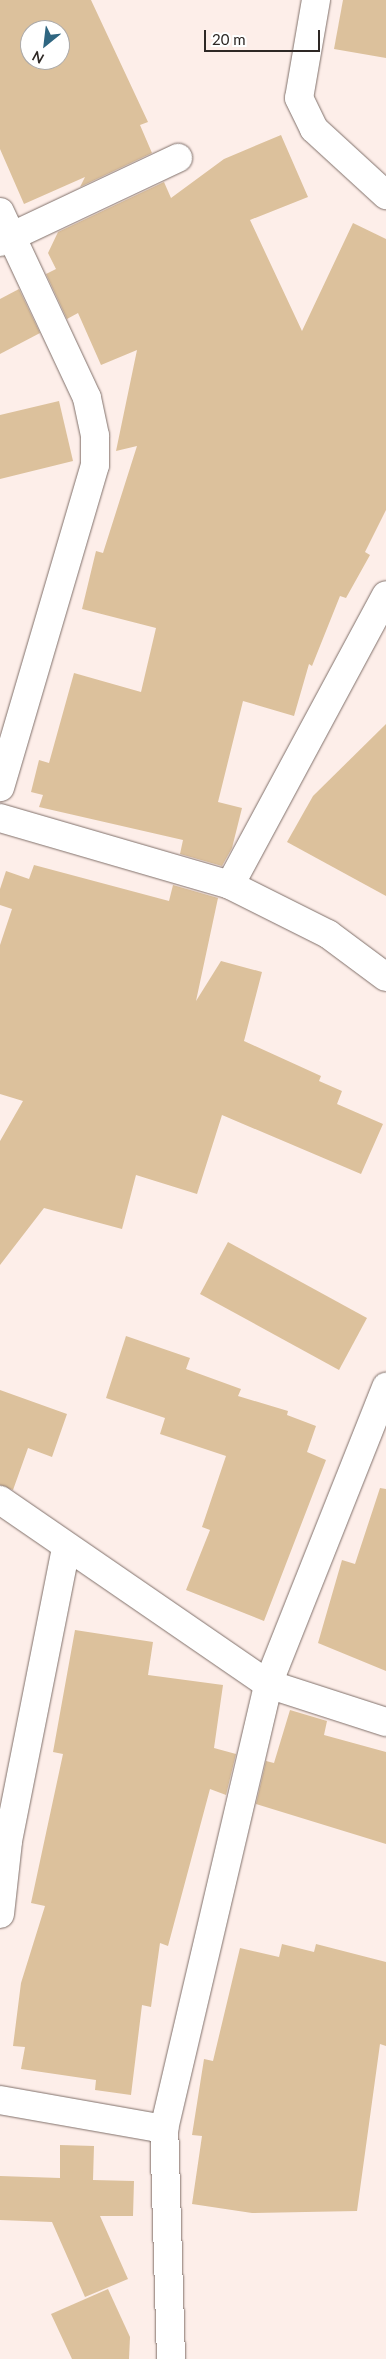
<!DOCTYPE html>
<html>
<head>
<meta charset="utf-8">
<style>
  body { margin:0 }
  #map { position:relative; width:386px; height:2359px; overflow:hidden; background:#fdeee9; font-family:Lato,sans-serif }
  div>[style] { position:absolute }
  .building>* { inset:0; background:#dcc19c }
  .roads { filter:drop-shadow(0 0 1px #80706a) drop-shadow(0 0 1px #80706a) }
  .street>* { height:28px; margin:-14px; padding:0 14px; transform-origin:14px; border-radius:14px; background:#fff }
  span { translate:-50% -50%; white-space:nowrap; text-align:center; line-height:1.15; -webkit-text-stroke:4px #fff; paint-order:stroke }
  .north { position:absolute; left:20px; top:20px; width:50px; height:50px; box-sizing:border-box; background:#fff; border:1px solid #aba9a8; border-radius:50%; rotate:209deg; font-size:14px; font-weight:700; line-height:20px; text-align:center; color:#2e2825 }
  .north::after { content:''; display:block; margin:auto; width:18px; height:22px; background:#2f6681; clip-path:polygon(50% 0,100% 100%,50% 72%,0 100%) }
  .scale { position:absolute; left:204px; top:30px; width:116px; height:22px; box-sizing:border-box; border:2px solid #2e2825; border-top:0; padding-left:6px; font-size:15px; line-height:18px; white-space:nowrap; color:#2e2825; -webkit-text-stroke:4px #fff; paint-order:stroke }
</style>
</head>
<body>
<div id="map">
  <div class="building">
    <div style="clip-path:polygon(evenodd,0 0,91px 0,148px 122px,140px 125px,152px 153px,80px 187px,85px 177px,24px 204px,0 149px,0 0,30px 30px,60px 30px,60px 60px,30px 60px,30px 30px)"></div>
    <div style="clip-path:polygon(343px 0,386px 0,386px 58px,334px 49px)"></div>
    <div style="clip-path:polygon(281px 135px,308px 197px,250px 220px,302px 331px,353px 223px,386px 239px,386px 510px,365px 552px,370px 555px,346px 598px,340px 596px,312px 666px,309px 664px,294px 716px,243px 701px,218px 802px,242px 808px,232px 848px,222px 866px,180px 854px,183px 840px,39px 807px,43px 795px,31px 792px,39px 760px,49px 763px,74px 673px,141px 692px,156px 628px,82px 609px,96px 551px,103px 553px,137px 446px,116px 451px,137px 350px,101px 365px,78px 313px,67px 319px,46px 274px,56px 269px,48px 253px,58px 232px,164px 182px,171px 198px,224px 159px)"></div>
    <div style="clip-path:polygon(19px 289px,40px 333px,0 354px,0 299px)"></div>
    <div style="clip-path:polygon(59px 401px,73px 461px,0 479px,0 415px)"></div>
    <div style="clip-path:polygon(386px 724px,386px 896px,287px 842px,313px 796px)"></div>
    <div style="clip-path:polygon(34px 865px,169px 901px,173px 885px,218px 898px,196px 1001px,221px 961px,262px 972px,244px 1041px,321px 1076px,319px 1081px,342px 1091px,337px 1104px,383px 1124px,361px 1174px,222px 1115px,197px 1194px,136px 1175px,122px 1229px,44px 1208px,0 1265px,0 1141px,23px 1101px,0 1094px,0 945px,12px 909px,0 905px,0 889px,6px 871px,29px 879px)"></div>
    <div style="clip-path:polygon(228px 1242px,367px 1318px,339px 1370px,200px 1294px)"></div>
    <div style="clip-path:polygon(126px 1336px,190px 1358px,186px 1369px,241px 1389px,238px 1396px,288px 1411px,287px 1415px,316px 1426px,307px 1452px,326px 1460px,264px 1621px,186px 1590px,210px 1530px,202px 1527px,226px 1456px,160px 1434px,165px 1418px,106px 1398px)"></div>
    <div style="clip-path:polygon(0 1390px,67px 1414px,52px 1457px,28px 1448px,13px 1490px,0 1485px)"></div>
    <div style="clip-path:polygon(380px 1488px,386px 1489px,386px 1671px,318px 1643px,342px 1560px,355px 1564px)"></div>
    <div style="clip-path:polygon(75px 1630px,153px 1642px,148px 1675px,223px 1685px,214px 1748px,236px 1754px,226px 1795px,210px 1789px,168px 1946px,160px 1943px,151px 2007px,142px 2005px,131px 2095px,95px 2090px,96px 2080px,21px 2069px,25px 2047px,13px 2046px,21px 1983px,45px 1906px,31px 1903px,63px 1754px,53px 1752px)"></div>
    <div style="clip-path:polygon(290px 1710px,327px 1721px,324px 1735px,386px 1752px,386px 1844px,256px 1804px,266px 1761px,274px 1763px)"></div>
    <div style="clip-path:polygon(282px 1944px,314px 1952px,316px 1944px,386px 1962px,386px 2046px,380px 2044px,357px 2211px,252px 2213px,192px 2204px,202px 2136px,192px 2135px,204px 2059px,213px 2061px,240px 1948px,279px 1957px)"></div>
    <div style="clip-path:polygon(60px 2145px,94px 2146px,93px 2180px,134px 2181px,133px 2216px,100px 2216px,128px 2279px,85px 2297px,52px 2222px,0 2220px,0 2176px,60px 2178px)"></div>
    <div style="clip-path:polygon(108px 2289px,130px 2337px,129px 2359px,72px 2359px,51px 2314px)"></div>
  </div>
  <div class="roads">
    <div class="street">
      <div style="left:316px;top:0;width:99px;rotate:99.8deg"></div>
      <div style="left:299px;top:98px;width:34px;rotate:64deg"></div>
      <div style="left:314px;top:129px;width:98px;rotate:42.5deg"></div>
      <div style="left:0;top:212px;width:205px;rotate:64.9deg"></div>
      <div style="left:87px;top:398px;width:39px;rotate:78deg"></div>
      <div style="left:95px;top:436px;width:29px;rotate:90deg"></div>
      <div style="left:95px;top:465px;width:336px;rotate:106.4deg"></div>
      <div style="left:0;top:242px;width:197px;rotate:-25.3deg"></div>
      <div style="left:0;top:818px;width:240px;rotate:16.2deg"></div>
      <div style="left:230px;top:885px;width:110px;rotate:26.6deg"></div>
      <div style="left:328px;top:934px;width:72px;rotate:36.6deg"></div>
      <div style="left:230px;top:885px;width:329px;rotate:-61.7deg"></div>
      <div style="left:0;top:1500px;width:325px;rotate:34.5deg"></div>
      <div style="left:268px;top:1684px;width:124px;rotate:17.9deg"></div>
      <div style="left:0;top:1914px;width:73px;rotate:-83.7deg"></div>
      <div style="left:8px;top:1841px;width:300px;rotate:-78.8deg"></div>
      <div style="left:0;top:2100px;width:167px;rotate:10deg"></div>
      <div style="left:171px;top:2359px;width:230px;rotate:-91.7deg"></div>
      <div style="left:164px;top:2129px;width:457px;rotate:-76.8deg"></div>
      <div style="left:268px;top:1684px;width:320px;rotate:-68.3deg"></div>
    </div>
  </div>
  <div class="north">N</div>
  <div class="scale">20 m</div>
</div>
</body>
</html>
